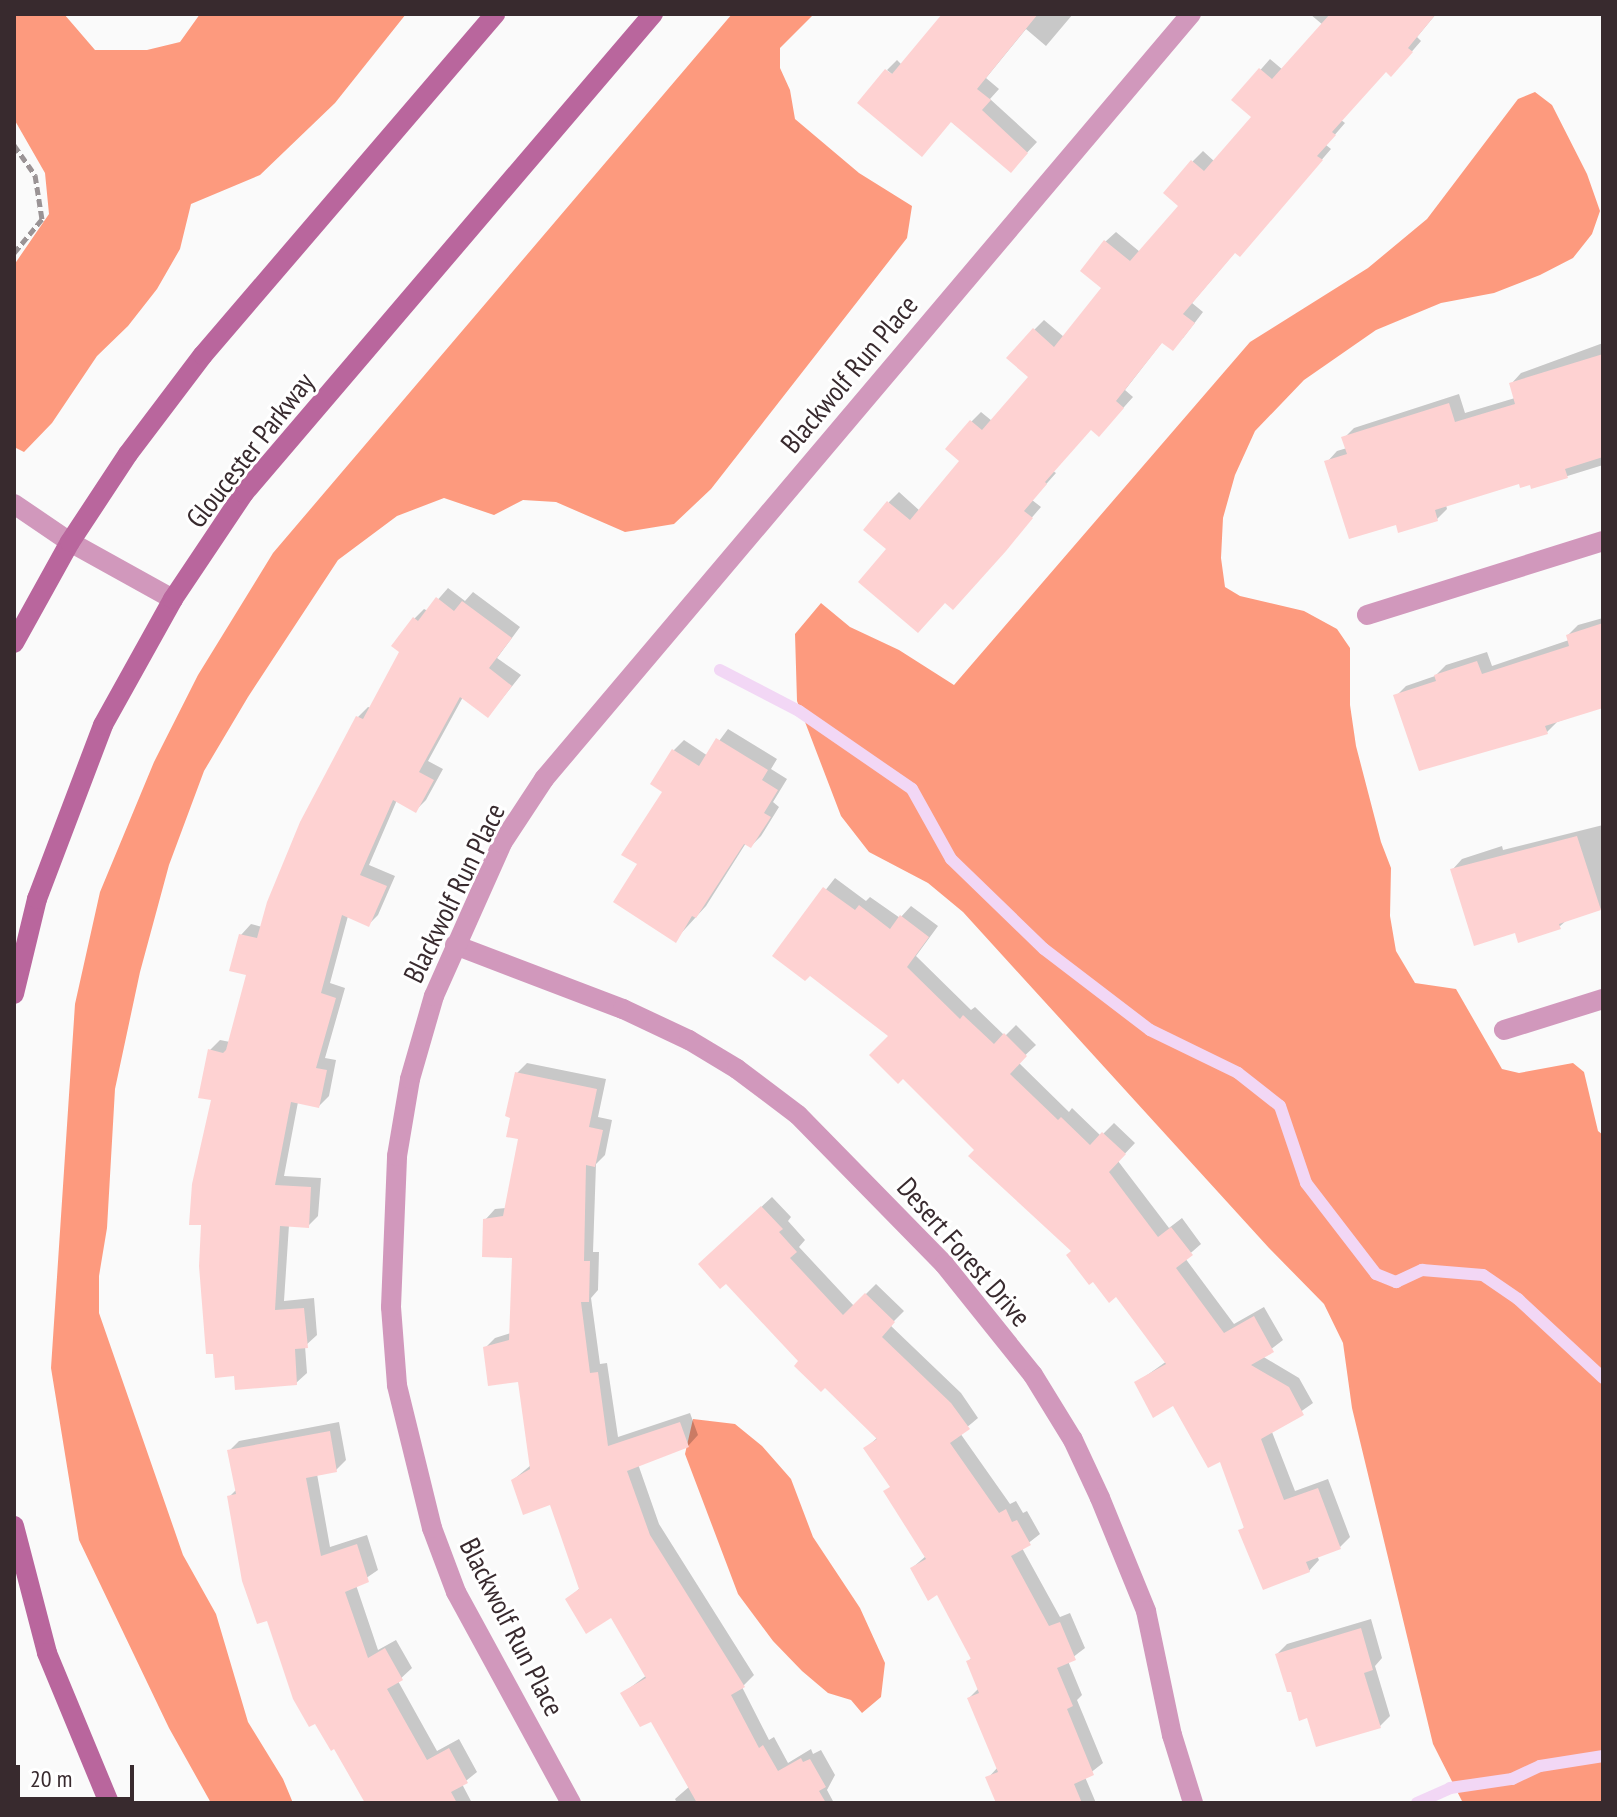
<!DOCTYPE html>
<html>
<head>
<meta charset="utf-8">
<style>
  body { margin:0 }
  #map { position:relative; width:1617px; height:1817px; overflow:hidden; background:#fafafa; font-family:"PT Sans Narrow",sans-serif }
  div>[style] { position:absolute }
  .forest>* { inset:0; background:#fd9a7e }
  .shadow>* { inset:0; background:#0003 }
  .stream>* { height:12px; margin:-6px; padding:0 6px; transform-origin:6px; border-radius:6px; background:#f2d7f5 }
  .building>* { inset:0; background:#fed2d2 }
  .path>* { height:5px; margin-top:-2.5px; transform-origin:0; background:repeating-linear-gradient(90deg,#9a9395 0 8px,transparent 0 12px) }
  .minor>* { height:20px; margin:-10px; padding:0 10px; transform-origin:10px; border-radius:10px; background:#d198bc }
  .secondary>* { height:20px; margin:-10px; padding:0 10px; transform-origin:10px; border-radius:10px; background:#b9669d }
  span { translate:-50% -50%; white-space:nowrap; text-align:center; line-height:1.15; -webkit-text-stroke:6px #fff; paint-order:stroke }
  .street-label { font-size:28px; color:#382a2e }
  .frame { position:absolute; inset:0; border:16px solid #382a2e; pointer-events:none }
  .scale { position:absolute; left:16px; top:1765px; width:118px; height:36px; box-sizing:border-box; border:4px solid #382a2e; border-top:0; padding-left:10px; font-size:24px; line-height:28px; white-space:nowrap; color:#382a2e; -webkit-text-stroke:6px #fff; paint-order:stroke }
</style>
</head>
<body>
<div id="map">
  <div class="forest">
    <div style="clip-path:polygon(14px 14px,64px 14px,95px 50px,147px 50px,180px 42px,200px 14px,406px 14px,335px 103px,260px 175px,191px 204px,180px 249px,157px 289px,128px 326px,97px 356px,52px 423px,24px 452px,14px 447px,14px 265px,49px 214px,45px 173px,14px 119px)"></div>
    <div style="clip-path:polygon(732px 14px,814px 14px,780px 48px,780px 68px,790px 90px,795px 119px,859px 173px,912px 206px,907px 238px,711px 489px,674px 524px,625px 532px,556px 502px,523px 500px,494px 515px,444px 498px,397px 516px,338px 560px,248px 697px,204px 771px,169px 865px,140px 972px,115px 1089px,107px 1228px,99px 1276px,99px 1313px,183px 1555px,216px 1614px,248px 1722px,283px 1779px,293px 1803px,211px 1803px,169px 1728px,79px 1540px,51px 1368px,75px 1004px,100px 892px,154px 762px,198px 675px,273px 553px)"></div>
    <div style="clip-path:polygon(1535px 92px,1552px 105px,1587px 174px,1600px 211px,1592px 234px,1573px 258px,1540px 275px,1494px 293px,1441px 303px,1376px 330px,1304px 380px,1255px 431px,1235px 475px,1223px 518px,1221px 558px,1225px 587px,1240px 596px,1304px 611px,1337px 629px,1350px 648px,1350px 705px,1356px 746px,1381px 842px,1391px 868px,1390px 916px,1396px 951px,1415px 983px,1456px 989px,1502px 1069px,1519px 1073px,1573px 1063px,1584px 1072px,1598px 1131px,1603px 1135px,1603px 1803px,1463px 1803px,1433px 1744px,1352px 1408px,1343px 1343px,1324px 1304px,1269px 1248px,963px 912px,928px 883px,869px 852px,841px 816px,797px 701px,795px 634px,821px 603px,850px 627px,899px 650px,954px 685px,1250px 342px,1368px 268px,1427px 219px,1518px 99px)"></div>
    <div style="clip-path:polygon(693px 1419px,735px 1424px,762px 1446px,791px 1479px,813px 1537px,860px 1608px,885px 1663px,881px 1697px,862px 1713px,851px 1700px,828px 1693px,802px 1671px,773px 1641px,738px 1594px,685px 1454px)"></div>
  </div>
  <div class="shadow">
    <div style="clip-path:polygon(939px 14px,1073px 14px,1046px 46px,1026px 29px,986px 78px,999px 89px,990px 99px,1037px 142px,1011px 170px,887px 70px,897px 60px,902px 65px,943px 17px)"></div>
    <div style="clip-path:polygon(1310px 14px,1436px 14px,1417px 37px,1421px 41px,1401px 64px,1386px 70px,1341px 120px,1345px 123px,1326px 145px,1331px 149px,1249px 244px,1236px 251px,1192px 303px,1203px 312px,1183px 338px,1163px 341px,1125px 390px,1133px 397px,1108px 425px,1091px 428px,1053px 471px,1056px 473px,1032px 500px,1041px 507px,963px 597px,889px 549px,889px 502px,899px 492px,920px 511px,962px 460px,971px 422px,981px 412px,992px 421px,1030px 377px,1034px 330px,1044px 320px,1064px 337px,1104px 288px,1105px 242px,1116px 232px,1140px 252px,1181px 205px,1193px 161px,1203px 151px,1215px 162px,1254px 117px,1234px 100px,1270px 59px,1283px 70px,1323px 25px)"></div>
    <div style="clip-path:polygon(1603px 343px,1603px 465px,1532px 487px,1531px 482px,1520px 482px,1446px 505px,1447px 509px,1437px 519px,1397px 522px,1327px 462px,1337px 451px,1347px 448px,1344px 438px,1354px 428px,1459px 394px,1465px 413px,1515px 398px,1511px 384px,1521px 373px)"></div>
    <div style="clip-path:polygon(448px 588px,465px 601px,473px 592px,520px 627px,497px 658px,521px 675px,488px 716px,463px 697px,428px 761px,443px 769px,426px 800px,416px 810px,397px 800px,369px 865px,395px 876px,378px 915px,368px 925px,348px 916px,330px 983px,345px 988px,325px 1058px,336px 1060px,329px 1096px,319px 1106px,298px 1102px,284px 1176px,321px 1178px,318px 1216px,308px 1226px,289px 1225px,284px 1301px,314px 1298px,317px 1335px,305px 1346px,307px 1373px,296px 1383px,213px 1098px,210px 1050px,220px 1040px,230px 1042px,248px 974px,241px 935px,251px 924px,262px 927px,358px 717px,368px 707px,371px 708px,402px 651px,414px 619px,424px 609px,428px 611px)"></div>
    <div style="clip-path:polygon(1603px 618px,1603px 706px,1557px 722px,1547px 732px,1396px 696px,1406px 686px,1435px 676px,1446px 665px,1487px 652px,1492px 666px,1569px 640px,1568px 635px,1578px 625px)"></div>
    <div style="clip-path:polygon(728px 729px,777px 759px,771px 769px,787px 779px,773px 802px,779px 807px,761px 836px,751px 846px,746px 843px,706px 906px,675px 940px,639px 864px,665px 791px,673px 751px,684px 740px,708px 756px)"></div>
    <div style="clip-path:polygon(1603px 825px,1603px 908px,1568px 919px,1559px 927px,1516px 931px,1452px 870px,1462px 859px,1502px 846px,1503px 850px)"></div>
    <div style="clip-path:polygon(835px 878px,866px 901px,870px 897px,900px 918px,911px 906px,938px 926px,916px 956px,971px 1010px,975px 1007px,1005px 1036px,1016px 1025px,1036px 1045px,1018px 1062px,1069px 1112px,1072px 1108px,1101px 1136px,1114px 1123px,1135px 1143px,1118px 1161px,1169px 1228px,1182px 1218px,1201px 1244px,1185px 1258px,1234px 1324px,1264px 1307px,1283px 1340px,1262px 1356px,1299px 1378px,1313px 1403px,1272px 1432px,1295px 1491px,1328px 1479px,1350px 1537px,1340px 1547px,1317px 1556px,1319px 1560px,1309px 1571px,1241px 1531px,1245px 1526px,1221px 1459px,1174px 1404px,1136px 1383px,1167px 1361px,1116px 1294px,977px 1150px,892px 1035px,810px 974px,774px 956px)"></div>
    <div style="clip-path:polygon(527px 1063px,606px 1079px,598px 1117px,612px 1120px,605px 1155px,596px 1164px,593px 1252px,599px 1252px,598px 1290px,591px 1298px,600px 1364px,607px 1363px,618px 1437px,690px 1413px,698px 1435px,688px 1446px,638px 1464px,659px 1524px,754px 1675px,742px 1687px,769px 1740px,774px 1737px,788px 1763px,811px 1749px,813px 1754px,821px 1750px,835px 1775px,827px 1790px,834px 1803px,677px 1803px,675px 1799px,690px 1786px,652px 1719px,623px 1693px,647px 1675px,612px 1616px,568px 1599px,581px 1587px,551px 1502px,513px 1480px,531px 1465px,519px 1380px,485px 1348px,495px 1338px,511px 1333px,514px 1256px,485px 1220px,495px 1209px,506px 1208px,521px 1137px,517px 1073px)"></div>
    <div style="clip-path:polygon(772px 1197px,791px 1217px,788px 1221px,805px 1240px,799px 1247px,854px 1306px,876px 1284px,904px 1311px,890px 1325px,961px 1393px,978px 1418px,960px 1433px,1010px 1504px,1016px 1501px,1023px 1513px,1027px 1511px,1040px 1534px,1022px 1548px,1060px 1617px,1070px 1613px,1085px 1648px,1068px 1661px,1082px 1695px,1077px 1700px,1103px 1763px,1085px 1777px,1096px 1803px,998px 1803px,988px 1778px,998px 1767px,969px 1698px,979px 1688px,968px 1662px,972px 1657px,938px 1592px,912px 1568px,926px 1556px,892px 1486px,866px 1448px,878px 1437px,801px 1361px,710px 1255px)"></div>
    <div style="clip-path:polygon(339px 1422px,346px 1460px,336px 1470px,317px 1474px,330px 1547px,367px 1535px,378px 1570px,356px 1585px,378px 1650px,396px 1640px,412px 1668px,398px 1681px,437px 1751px,459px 1739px,477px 1772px,462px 1784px,472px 1803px,369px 1803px,229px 1497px,237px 1489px,229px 1451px,239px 1441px)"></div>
    <div style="clip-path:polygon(1371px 1619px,1382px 1658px,1375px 1666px,1390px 1716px,1380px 1726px,1309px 1715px,1292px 1689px,1277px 1654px,1287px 1644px)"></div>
  </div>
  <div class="stream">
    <div style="left:720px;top:670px;width:89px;rotate:27.4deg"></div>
    <div style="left:799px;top:711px;width:137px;rotate:34.6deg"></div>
    <div style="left:912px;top:789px;width:80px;rotate:60.9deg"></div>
    <div style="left:951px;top:859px;width:129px;rotate:44.1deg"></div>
    <div style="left:1044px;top:949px;width:133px;rotate:37.4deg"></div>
    <div style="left:1150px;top:1030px;width:98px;rotate:26deg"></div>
    <div style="left:1238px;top:1073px;width:53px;rotate:38.2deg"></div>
    <div style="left:1280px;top:1106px;width:81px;rotate:71.3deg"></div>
    <div style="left:1306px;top:1183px;width:115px;rotate:52.4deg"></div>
    <div style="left:1376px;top:1274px;width:22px;rotate:22deg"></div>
    <div style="left:1396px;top:1282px;width:29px;rotate:-25deg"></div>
    <div style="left:1422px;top:1270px;width:61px;rotate:4.7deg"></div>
    <div style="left:1483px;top:1275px;width:42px;rotate:34.4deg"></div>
    <div style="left:1518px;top:1299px;width:116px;rotate:42.9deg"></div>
    <div style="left:1417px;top:1803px;width:36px;rotate:-24deg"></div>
    <div style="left:1450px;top:1788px;width:63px;rotate:-8.3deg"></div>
    <div style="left:1512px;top:1779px;width:31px;rotate:-25deg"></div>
    <div style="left:1540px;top:1766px;width:64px;rotate:-9deg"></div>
  </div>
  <div class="building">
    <div style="clip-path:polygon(942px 14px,1038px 14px,977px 89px,991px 100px,982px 110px,1028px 153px,1011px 173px,951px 122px,922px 157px,857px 103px,885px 69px,892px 74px)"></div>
    <div style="clip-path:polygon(1330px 14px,1436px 14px,1408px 48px,1413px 52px,1391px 77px,1386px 72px,1332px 132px,1336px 135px,1317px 156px,1323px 160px,1240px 257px,1235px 253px,1183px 314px,1195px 323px,1173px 351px,1162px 343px,1116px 401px,1124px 408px,1099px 437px,1091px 430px,1045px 482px,1047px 484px,1024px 511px,1033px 518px,1006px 551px,953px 610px,945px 603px,918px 633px,858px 582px,886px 549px,863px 530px,887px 501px,910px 520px,959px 461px,945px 449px,970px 420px,982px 430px,1028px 377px,1006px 358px,1033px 328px,1054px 347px,1101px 288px,1080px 271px,1104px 240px,1130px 261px,1178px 206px,1163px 193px,1191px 160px,1204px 171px,1251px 117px,1231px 100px,1259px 68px,1272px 79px)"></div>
    <div style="clip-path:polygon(1603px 354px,1603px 457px,1565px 469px,1568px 478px,1531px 489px,1530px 485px,1520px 488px,1519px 484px,1435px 510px,1438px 521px,1398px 533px,1396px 525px,1349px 539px,1324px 461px,1347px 454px,1341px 437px,1449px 403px,1455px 422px,1515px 404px,1509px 383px)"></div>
    <div style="clip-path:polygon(436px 597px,454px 611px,462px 601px,512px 638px,489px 668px,512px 686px,488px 718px,460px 697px,419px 772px,434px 780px,416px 813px,393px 800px,360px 875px,387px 886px,369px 927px,342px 915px,321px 993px,336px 998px,316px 1068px,327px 1070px,319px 1108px,291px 1102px,275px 1185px,311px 1187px,309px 1228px,280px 1226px,275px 1310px,304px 1308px,308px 1348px,295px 1349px,297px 1385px,235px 1390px,234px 1376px,215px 1378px,213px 1354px,206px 1354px,199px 1266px,201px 1225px,189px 1225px,192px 1184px,211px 1100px,198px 1098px,208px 1049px,223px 1053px,226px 1050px,246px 975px,229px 971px,239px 934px,257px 938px,267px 902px,300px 822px,356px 716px,363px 719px,399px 652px,391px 646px,413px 617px,418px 621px)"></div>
    <div style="clip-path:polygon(1603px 623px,1603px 708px,1545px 726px,1548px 734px,1419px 771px,1393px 695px,1436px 681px,1434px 675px,1477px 661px,1482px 674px,1569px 646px,1566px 635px)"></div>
    <div style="clip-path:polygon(716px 738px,768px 770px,762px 780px,778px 790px,764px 813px,771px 817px,751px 848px,744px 844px,696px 918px,692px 916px,676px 943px,613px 902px,637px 864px,621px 855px,662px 792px,650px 784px,672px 749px,699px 766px)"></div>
    <div style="clip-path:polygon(1577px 836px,1601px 910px,1559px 924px,1561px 929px,1518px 943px,1515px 933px,1474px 946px,1450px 869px)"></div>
    <div style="clip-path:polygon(823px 887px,855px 910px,859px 905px,890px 929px,900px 915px,929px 937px,907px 967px,960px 1019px,963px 1015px,994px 1044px,1004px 1033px,1027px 1056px,1010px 1074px,1058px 1120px,1061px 1117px,1090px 1145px,1102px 1132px,1126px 1154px,1109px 1172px,1158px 1237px,1171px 1227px,1193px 1255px,1176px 1268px,1224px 1333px,1254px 1316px,1274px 1352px,1251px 1365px,1289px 1387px,1304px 1415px,1261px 1439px,1284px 1500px,1318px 1488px,1341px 1549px,1306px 1562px,1310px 1572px,1263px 1590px,1238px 1530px,1244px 1528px,1220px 1462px,1208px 1468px,1173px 1406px,1153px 1418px,1134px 1382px,1166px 1364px,1116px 1297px,1109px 1303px,1093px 1282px,1089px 1285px,1066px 1255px,1071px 1251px,968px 1156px,974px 1150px,903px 1079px,898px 1084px,869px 1055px,888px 1036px,810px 976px,805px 981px,772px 956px)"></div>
    <div style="clip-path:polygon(515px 1072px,597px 1089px,589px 1127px,603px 1130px,595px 1167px,586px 1165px,584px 1261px,590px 1261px,589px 1302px,581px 1302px,590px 1373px,598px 1372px,608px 1446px,680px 1422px,689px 1447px,627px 1471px,650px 1535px,745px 1687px,731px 1695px,759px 1748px,763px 1745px,778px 1771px,801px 1758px,803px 1762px,810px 1759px,826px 1787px,819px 1791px,826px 1803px,697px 1803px,651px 1722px,640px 1727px,620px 1693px,646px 1678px,611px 1618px,586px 1634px,565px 1599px,579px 1589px,550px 1505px,523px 1515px,511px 1480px,530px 1469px,518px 1382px,488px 1386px,483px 1347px,509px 1340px,512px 1258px,482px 1257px,483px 1219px,503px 1216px,518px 1139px,506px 1137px,510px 1118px,505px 1116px)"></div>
    <div style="clip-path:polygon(761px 1206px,783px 1229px,779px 1232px,797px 1252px,790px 1258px,843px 1315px,865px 1293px,895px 1322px,882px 1337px,951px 1403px,970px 1429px,950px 1443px,999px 1513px,1006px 1509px,1012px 1522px,1017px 1520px,1031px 1545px,1011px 1556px,1049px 1626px,1060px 1622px,1076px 1660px,1057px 1668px,1073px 1706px,1067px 1709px,1094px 1775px,1074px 1784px,1082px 1803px,996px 1803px,985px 1777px,998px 1772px,967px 1698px,979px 1693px,966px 1661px,971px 1659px,937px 1595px,928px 1601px,910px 1568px,926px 1559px,883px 1491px,890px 1487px,863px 1448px,877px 1439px,825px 1388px,821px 1392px,794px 1366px,798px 1361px,726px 1284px,720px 1289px,698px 1264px)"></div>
    <div style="clip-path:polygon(330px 1431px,337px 1472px,306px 1478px,321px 1556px,357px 1544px,369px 1582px,345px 1592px,368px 1658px,385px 1648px,403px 1680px,387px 1689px,427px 1760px,449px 1748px,468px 1783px,451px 1792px,457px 1803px,365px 1803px,334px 1749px,331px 1751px,315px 1724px,309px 1727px,293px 1699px,267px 1621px,257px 1624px,242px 1581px,227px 1496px,236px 1494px,227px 1450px)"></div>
    <div style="clip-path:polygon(1361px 1628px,1373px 1670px,1364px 1673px,1381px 1728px,1316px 1747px,1307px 1718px,1299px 1721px,1291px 1692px,1287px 1692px,1275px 1654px)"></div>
  </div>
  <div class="path">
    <div style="left:14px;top:145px;width:37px;rotate:55deg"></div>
    <div style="left:35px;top:175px;width:45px;rotate:81deg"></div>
    <div style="left:42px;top:219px;width:44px;rotate:129.5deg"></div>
  </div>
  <div class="minor">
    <div style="left:14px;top:504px;width:68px;rotate:34.2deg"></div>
    <div style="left:70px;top:542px;width:118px;rotate:29deg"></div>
    <div style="left:1367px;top:615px;width:247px;rotate:-17.4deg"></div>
    <div style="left:455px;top:945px;width:180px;rotate:20.9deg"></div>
    <div style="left:623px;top:1009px;width:73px;rotate:25.2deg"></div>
    <div style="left:689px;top:1040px;width:56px;rotate:31.1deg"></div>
    <div style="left:737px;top:1069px;width:76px;rotate:37deg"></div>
    <div style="left:798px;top:1115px;width:209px;rotate:45.6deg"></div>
    <div style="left:944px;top:1264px;width:142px;rotate:51.3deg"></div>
    <div style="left:1033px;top:1375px;width:76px;rotate:58.4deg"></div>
    <div style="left:1073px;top:1440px;width:64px;rotate:65deg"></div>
    <div style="left:1100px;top:1498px;width:122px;rotate:67.8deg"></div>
    <div style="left:1146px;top:1611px;width:127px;rotate:78.2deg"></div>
    <div style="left:1172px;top:1735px;width:71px;rotate:72.8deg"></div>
    <div style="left:1504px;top:1030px;width:104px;rotate:-17.4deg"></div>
    <div style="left:571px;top:1803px;width:240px;rotate:-118.6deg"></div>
    <div style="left:456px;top:1592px;width:68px;rotate:-110.6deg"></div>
    <div style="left:432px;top:1528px;width:147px;rotate:-103.8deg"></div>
    <div style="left:397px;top:1385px;width:78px;rotate:-94.4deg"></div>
    <div style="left:391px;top:1307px;width:151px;rotate:-87.7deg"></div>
    <div style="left:397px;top:1156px;width:78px;rotate:-80.4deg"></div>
    <div style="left:410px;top:1079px;width:86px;rotate:-73.9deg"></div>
    <div style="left:434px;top:996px;width:167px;rotate:-66deg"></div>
    <div style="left:502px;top:843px;width:77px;rotate:-56.7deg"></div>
    <div style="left:544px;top:779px;width:1002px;rotate:-49.78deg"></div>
  </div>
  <div class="secondary">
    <div style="left:14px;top:643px;width:115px;rotate:-61deg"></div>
    <div style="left:70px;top:542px;width:105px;rotate:-56.6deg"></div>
    <div style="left:128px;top:454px;width:124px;rotate:-52.9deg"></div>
    <div style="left:203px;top:355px;width:449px;rotate:-49.4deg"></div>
    <div style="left:14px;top:994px;width:98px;rotate:-76.4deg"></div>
    <div style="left:37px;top:899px;width:186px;rotate:-69.2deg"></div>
    <div style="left:103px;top:725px;width:144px;rotate:-60.9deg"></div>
    <div style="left:173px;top:599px;width:128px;rotate:-56.2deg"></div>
    <div style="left:244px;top:493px;width:630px;rotate:-49.51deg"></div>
    <div style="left:14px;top:1526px;width:131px;rotate:75.4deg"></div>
    <div style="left:47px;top:1653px;width:162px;rotate:67.5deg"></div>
  </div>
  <div class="street-label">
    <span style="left:849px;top:374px;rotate:-50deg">Blackwolf Run Place</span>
    <span style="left:250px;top:450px;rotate:-52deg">Gloucester Parkway</span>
    <span style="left:454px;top:893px;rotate:-64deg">Blackwolf Run Place</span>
    <span style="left:964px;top:1252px;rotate:49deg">Desert Forest Drive</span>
    <span style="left:512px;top:1627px;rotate:63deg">Blackwolf Run Place</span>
  </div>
  <div class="frame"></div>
  <div class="scale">20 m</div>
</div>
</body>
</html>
